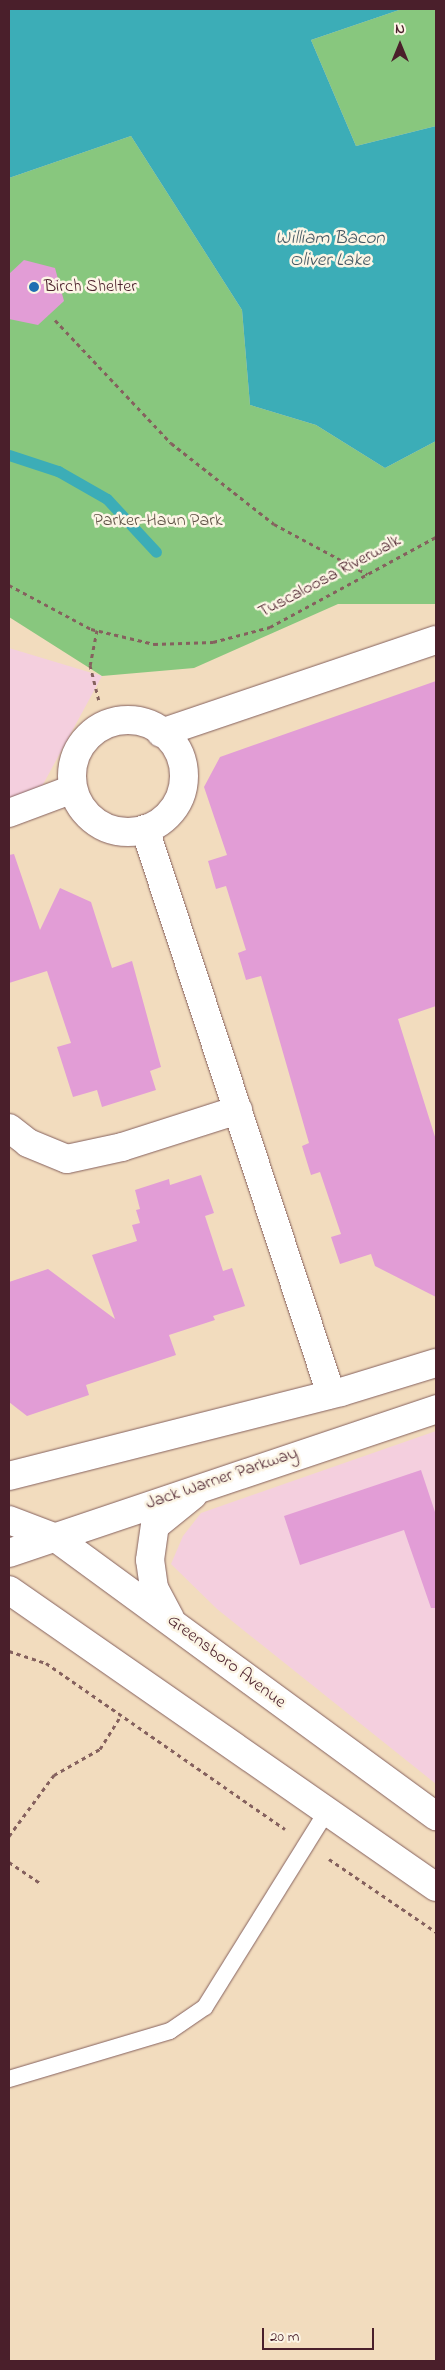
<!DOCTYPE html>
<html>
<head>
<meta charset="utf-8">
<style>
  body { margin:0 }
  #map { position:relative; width:445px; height:2370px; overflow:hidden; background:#f2dcbe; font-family:"Indie Flower",sans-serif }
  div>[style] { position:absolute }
  .built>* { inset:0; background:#f4cfde }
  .green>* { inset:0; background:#88c77e }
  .water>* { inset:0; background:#3cadb7 }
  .stream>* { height:11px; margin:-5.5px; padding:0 5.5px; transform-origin:5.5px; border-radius:5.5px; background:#3cadb7 }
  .building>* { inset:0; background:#e29dd6 }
  .path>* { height:3px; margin-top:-1.5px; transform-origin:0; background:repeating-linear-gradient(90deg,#85615e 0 4px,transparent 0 8px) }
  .roads { filter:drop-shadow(0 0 1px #85615e) drop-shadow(0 0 1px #85615e) }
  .lane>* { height:16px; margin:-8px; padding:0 8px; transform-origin:8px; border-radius:8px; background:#fff }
  .street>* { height:28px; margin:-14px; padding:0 14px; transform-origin:14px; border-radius:14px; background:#fff }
  .street>.ring { margin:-14px; padding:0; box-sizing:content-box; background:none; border:28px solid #fff; border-radius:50% }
  .primary>* { height:28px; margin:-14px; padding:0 14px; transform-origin:14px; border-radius:14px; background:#fff }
  .dots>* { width:14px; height:14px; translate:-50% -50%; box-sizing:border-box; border:2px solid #fcf5e5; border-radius:50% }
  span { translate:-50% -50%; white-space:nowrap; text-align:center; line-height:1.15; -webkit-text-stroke:5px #fcf5e5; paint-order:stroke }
  .poi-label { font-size:18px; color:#4a1f2b }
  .left { translate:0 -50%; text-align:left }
  .park-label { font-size:18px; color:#5d5144 }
  .street-label { font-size:18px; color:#4a1f2b }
  .water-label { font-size:19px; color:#445863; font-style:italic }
  .frame { position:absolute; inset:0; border:10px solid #4a1f2b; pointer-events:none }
  .north { position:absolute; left:375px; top:20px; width:50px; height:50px; -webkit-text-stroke:4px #fcf5e5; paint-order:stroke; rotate:0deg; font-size:14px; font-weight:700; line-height:20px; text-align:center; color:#4a1f2b }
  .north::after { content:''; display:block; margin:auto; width:18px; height:22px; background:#4a1f2b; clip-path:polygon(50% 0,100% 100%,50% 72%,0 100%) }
  .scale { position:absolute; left:262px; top:2328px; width:112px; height:22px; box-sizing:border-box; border:2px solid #4a1f2b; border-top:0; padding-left:6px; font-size:15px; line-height:18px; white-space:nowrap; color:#4a1f2b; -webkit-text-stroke:4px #fcf5e5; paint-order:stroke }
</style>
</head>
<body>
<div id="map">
  <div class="built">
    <div style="clip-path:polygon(9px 648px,102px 676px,40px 790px,9px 807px)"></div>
    <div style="clip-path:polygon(436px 1431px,436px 1784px,217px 1609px,171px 1564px,183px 1536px,201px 1513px)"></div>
  </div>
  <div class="green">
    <div style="clip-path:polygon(402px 9px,436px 9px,436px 126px,356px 146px,311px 40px)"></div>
    <div style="clip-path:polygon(131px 136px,242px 310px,250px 405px,316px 425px,385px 468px,436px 441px,436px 604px,338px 604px,194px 668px,102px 676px,9px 617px,9px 178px)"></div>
  </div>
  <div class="water">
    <div style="clip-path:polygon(9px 9px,402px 9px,311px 40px,356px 146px,436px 126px,436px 441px,385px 468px,316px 425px,250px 405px,242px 310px,131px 136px,9px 178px)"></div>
  </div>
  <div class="stream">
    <div style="left:9px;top:455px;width:52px;rotate:18.1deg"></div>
    <div style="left:58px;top:471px;width:56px;rotate:29.7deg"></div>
    <div style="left:107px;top:499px;width:72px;rotate:47.2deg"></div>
  </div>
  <div class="building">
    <div style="clip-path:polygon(24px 260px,55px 268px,64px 301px,38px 325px,9px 319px,9px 274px)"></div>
    <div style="clip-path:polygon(436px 681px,436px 1006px,398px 1019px,436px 1140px,436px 1297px,375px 1266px,371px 1254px,340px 1264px,331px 1237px,341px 1234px,320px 1172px,311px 1175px,302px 1146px,309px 1143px,261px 976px,246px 980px,238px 953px,246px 950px,226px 886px,216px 889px,208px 861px,227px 855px,204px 787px,220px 757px)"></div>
    <div style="clip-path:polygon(14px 854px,40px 930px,60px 888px,91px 902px,112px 968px,132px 961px,161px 1067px,150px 1071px,156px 1090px,102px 1107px,97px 1090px,73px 1097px,57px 1047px,71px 1043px,47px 971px,9px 983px,9px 855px)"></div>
    <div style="clip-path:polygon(201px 1175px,214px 1213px,205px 1216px,223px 1271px,232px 1268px,245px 1306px,213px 1316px,215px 1320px,169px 1335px,176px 1355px,86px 1385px,89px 1395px,27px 1416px,9px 1402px,9px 1282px,48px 1269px,115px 1319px,92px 1255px,137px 1241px,132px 1225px,140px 1223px,136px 1210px,140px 1209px,135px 1190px,169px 1179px,170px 1185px)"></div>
    <div style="clip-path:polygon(421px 1470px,436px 1515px,436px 1608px,431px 1608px,404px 1530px,300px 1565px,284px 1516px)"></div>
  </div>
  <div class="path">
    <div style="left:55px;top:320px;width:169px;rotate:46.7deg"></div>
    <div style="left:171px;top:443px;width:131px;rotate:38.2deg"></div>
    <div style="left:274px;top:524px;width:106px;rotate:28.3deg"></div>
    <div style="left:9px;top:585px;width:93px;rotate:28.2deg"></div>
    <div style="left:91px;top:629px;width:65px;rotate:13.4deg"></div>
    <div style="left:154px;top:644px;width:59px;rotate:-1.9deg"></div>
    <div style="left:213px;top:642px;width:59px;rotate:-14.7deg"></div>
    <div style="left:270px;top:627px;width:189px;rotate:-28.5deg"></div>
    <div style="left:97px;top:630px;width:36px;rotate:101deg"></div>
    <div style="left:90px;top:665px;width:36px;rotate:76deg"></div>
    <div style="left:9px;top:1651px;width:39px;rotate:18deg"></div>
    <div style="left:46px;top:1663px;width:291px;rotate:34.8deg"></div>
    <div style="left:9px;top:1836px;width:76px;rotate:-53.6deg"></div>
    <div style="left:54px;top:1775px;width:53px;rotate:-29.5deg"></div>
    <div style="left:100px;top:1749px;width:39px;rotate:-58deg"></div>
    <div style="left:329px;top:1859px;width:130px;rotate:34.3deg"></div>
    <div style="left:9px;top:1862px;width:37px;rotate:34deg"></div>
  </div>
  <div class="roads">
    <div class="lane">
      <div style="left:9px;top:2079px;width:168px;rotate:-16.6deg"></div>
      <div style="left:170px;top:2031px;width:42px;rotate:-34.4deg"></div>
      <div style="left:205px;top:2007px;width:231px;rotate:-58.1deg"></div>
    </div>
    <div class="street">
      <div class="ring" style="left:72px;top:720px;width:84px;height:84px"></div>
      <div style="left:161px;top:733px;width:290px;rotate:-18.7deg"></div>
      <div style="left:9px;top:813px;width:68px;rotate:-20.6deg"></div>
      <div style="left:145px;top:829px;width:595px;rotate:71.78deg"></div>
      <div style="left:9px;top:1128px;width:24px;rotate:38deg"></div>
      <div style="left:28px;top:1143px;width:42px;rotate:22.3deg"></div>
      <div style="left:67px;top:1159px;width:56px;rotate:-12.3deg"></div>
      <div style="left:122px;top:1147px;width:122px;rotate:-17.7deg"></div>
    </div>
    <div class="primary">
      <div style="left:9px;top:1476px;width:342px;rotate:-14.2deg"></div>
      <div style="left:341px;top:1392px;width:99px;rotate:-17deg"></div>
      <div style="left:9px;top:1520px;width:50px;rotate:21deg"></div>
      <div style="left:56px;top:1538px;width:471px;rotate:36.2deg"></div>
      <div style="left:9px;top:1553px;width:451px;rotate:-18.6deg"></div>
      <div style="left:9px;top:1590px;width:520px;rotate:34.82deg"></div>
      <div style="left:170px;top:1618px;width:34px;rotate:-118deg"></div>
      <div style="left:154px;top:1588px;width:28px;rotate:-98deg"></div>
      <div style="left:150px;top:1560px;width:34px;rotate:-82deg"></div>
      <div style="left:155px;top:1526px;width:49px;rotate:-39.2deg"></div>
    </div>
  </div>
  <div class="dots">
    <div style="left:34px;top:287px;background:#1f6fb2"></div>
  </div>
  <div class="poi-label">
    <span class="left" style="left:44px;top:287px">Birch Shelter</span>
  </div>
  <div class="park-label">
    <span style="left:158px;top:521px">Parker-Haun Park</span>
  </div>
  <div class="street-label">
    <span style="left:330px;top:577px;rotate:-28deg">Tuscaloosa Riverwalk</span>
    <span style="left:222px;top:1479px;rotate:-19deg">Jack Warner Parkway</span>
    <span style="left:226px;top:1662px;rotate:37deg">Greensboro Avenue</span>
  </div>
  <div class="water-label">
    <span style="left:330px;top:250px">William Bacon<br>Oliver Lake</span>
  </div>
  <div class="frame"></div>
  <div class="north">N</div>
  <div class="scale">20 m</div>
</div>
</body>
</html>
